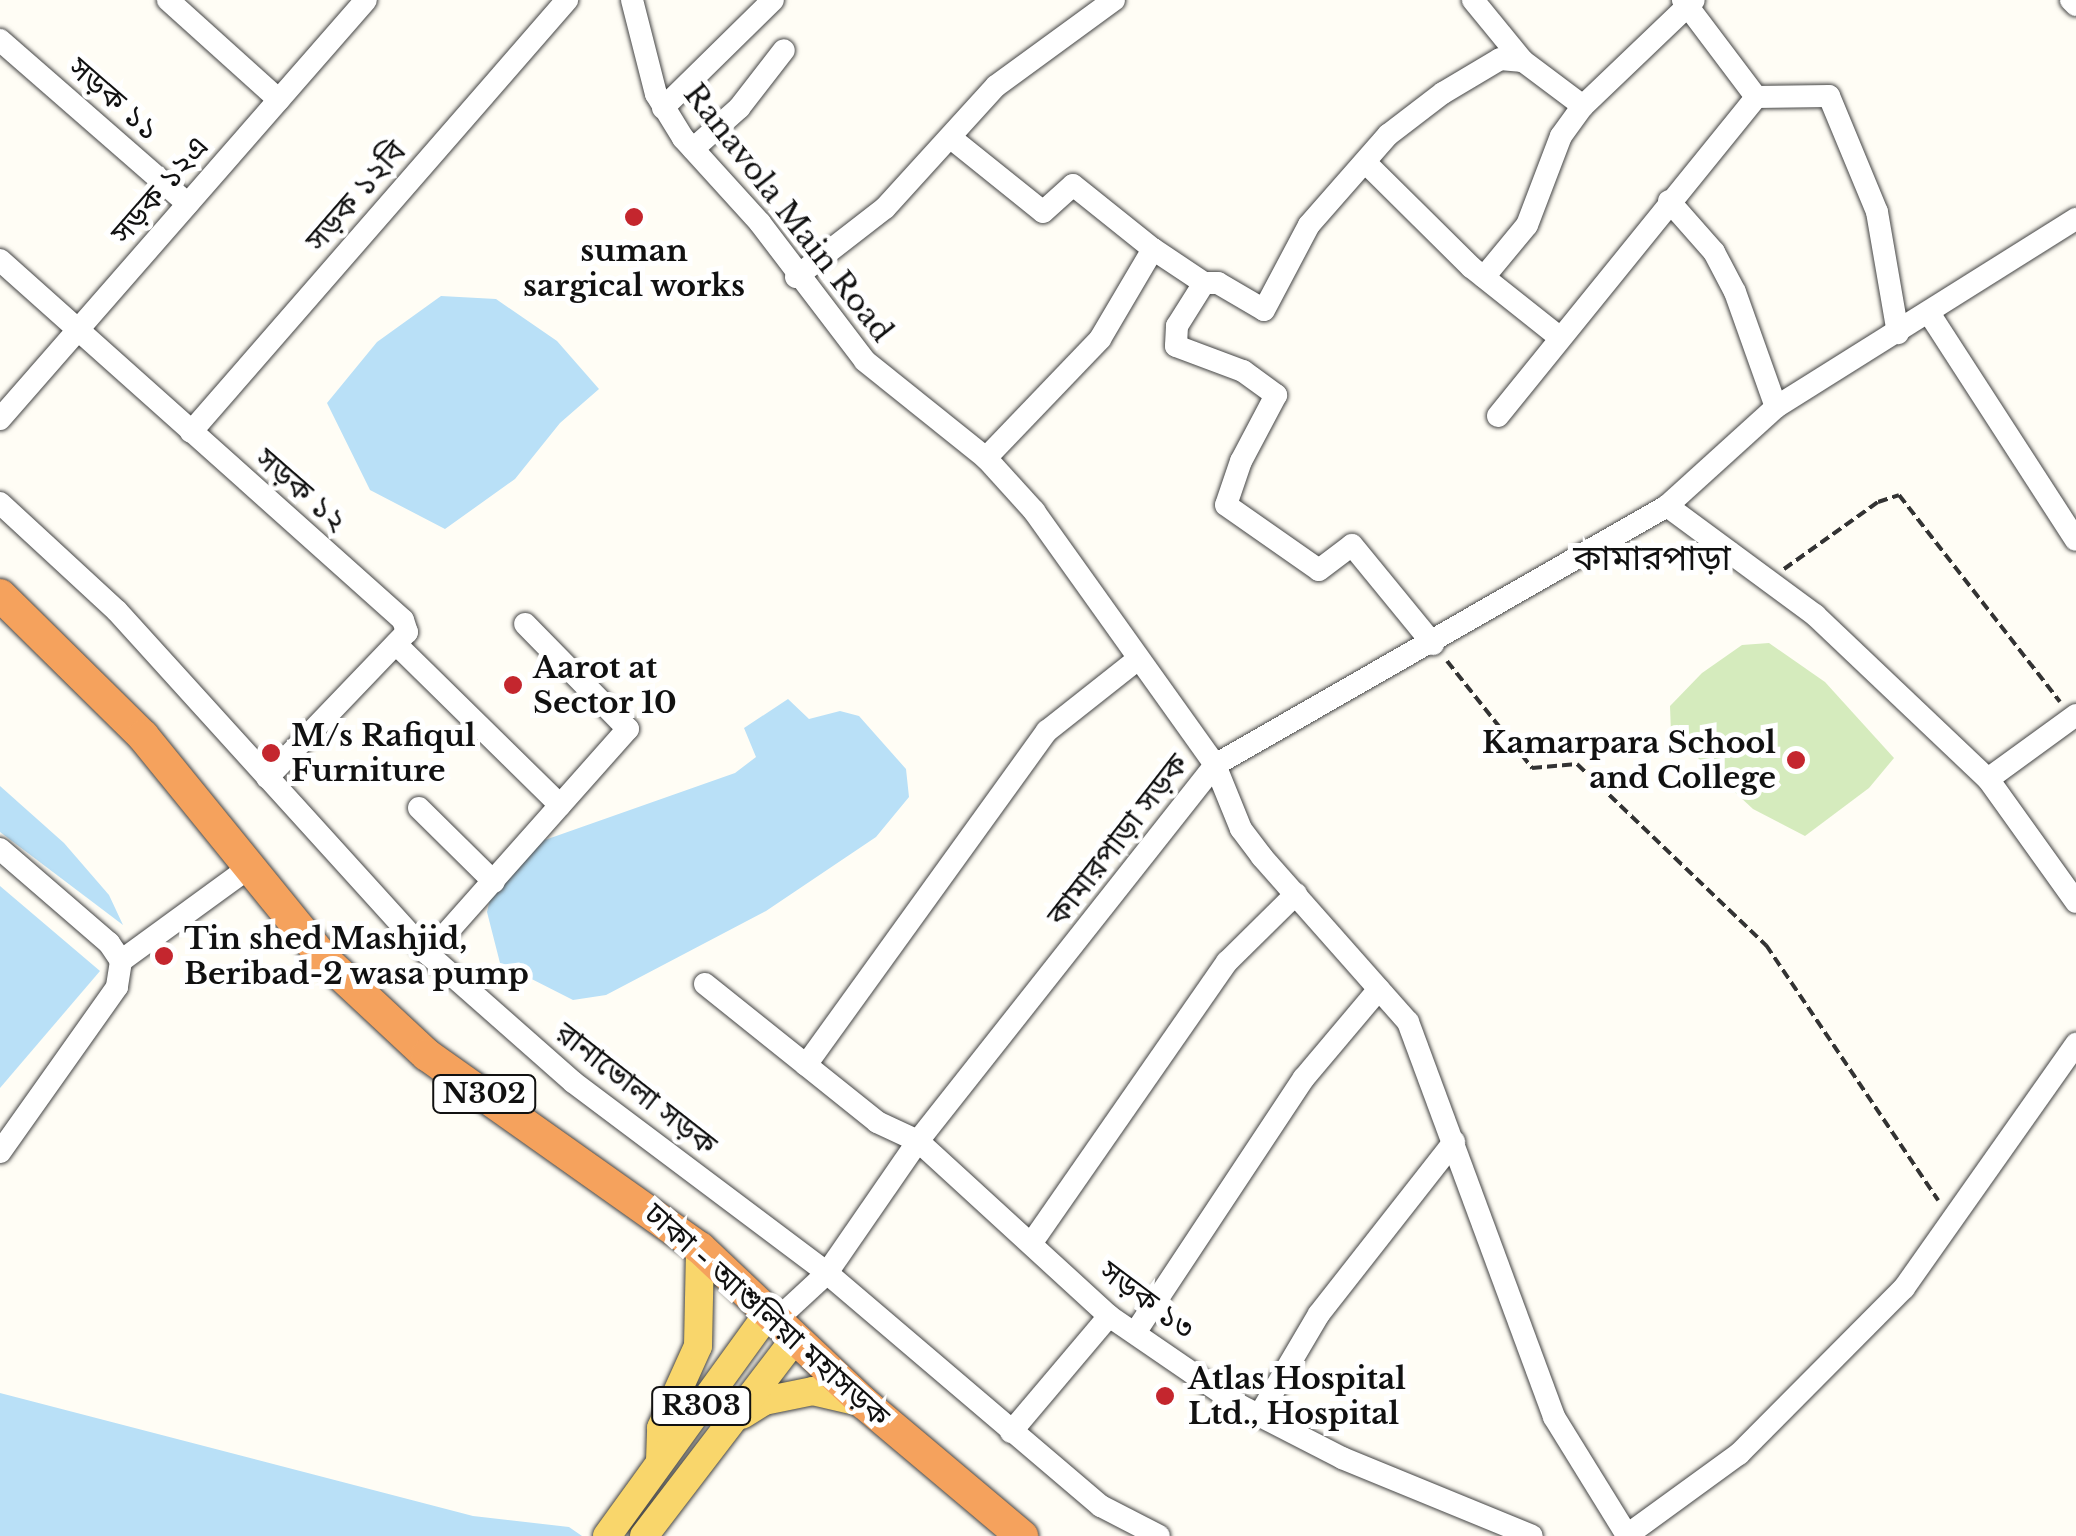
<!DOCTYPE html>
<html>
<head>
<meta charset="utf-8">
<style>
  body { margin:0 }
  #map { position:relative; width:2076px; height:1536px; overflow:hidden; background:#fffdf5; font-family:"Libre Baskerville","Noto Sans Bengali",serif }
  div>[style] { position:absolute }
  .green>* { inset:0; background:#d5ebbd }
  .water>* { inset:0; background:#b9e0f7 }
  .path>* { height:4px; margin-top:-2px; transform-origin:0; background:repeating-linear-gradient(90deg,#333 0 10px,transparent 0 15px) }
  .roads { filter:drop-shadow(0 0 2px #444) drop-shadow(0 0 2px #444) }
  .minor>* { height:22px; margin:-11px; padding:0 11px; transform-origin:11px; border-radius:11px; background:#fff }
  .major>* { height:28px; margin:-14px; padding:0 14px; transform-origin:14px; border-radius:14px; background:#f9d66b }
  .highway>* { height:32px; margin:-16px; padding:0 16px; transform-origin:16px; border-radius:16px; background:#f5a25d }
  .dots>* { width:28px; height:28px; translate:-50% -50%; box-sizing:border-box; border:5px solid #fff; border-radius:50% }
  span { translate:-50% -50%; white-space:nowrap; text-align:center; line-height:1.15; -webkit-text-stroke:10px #fff; paint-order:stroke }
  .shield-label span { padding:2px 8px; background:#fff; border:2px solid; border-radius:8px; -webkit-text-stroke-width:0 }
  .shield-label { font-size:28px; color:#111; font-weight:700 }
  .street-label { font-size:30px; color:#111 }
  .poi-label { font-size:30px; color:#111; font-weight:700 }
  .left { translate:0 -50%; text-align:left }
  .right { translate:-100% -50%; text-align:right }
  .quarter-label { font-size:35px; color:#111 }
</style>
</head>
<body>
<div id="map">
  <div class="green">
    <div style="clip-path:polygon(1769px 643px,1825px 682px,1894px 758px,1869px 788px,1805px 836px,1753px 809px,1671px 733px,1670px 706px,1702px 673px,1742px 645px)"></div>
  </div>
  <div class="water">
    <div style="clip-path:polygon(441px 296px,496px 299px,557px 341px,599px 389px,560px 423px,515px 479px,445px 529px,370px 490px,327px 403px,377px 342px)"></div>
    <div style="clip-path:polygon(788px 699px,809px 719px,840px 711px,859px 716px,906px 769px,909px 797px,876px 837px,766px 911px,606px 995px,573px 1000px,500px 963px,487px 912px,493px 887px,542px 841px,735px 773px,756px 757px,744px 728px)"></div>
    <div style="clip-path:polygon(0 786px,64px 843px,109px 895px,123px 925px,0 832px)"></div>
    <div style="clip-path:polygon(0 886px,100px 971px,0 1088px)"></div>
    <div style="clip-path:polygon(0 1393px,473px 1516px,569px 1527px,582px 1536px,0 1536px)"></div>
  </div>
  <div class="path">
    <div style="left:1784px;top:569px;width:115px;rotate:-35.5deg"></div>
    <div style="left:1878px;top:502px;width:22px;rotate:-18deg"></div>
    <div style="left:1899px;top:495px;width:262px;rotate:52.1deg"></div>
    <div style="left:1447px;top:661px;width:137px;rotate:51.5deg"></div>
    <div style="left:1532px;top:768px;width:45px;rotate:-5.1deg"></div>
    <div style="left:1577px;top:764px;width:262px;rotate:43.8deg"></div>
    <div style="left:1766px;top:945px;width:308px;rotate:56deg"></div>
  </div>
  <div class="roads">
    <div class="minor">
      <div style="left:168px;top:0;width:149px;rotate:42deg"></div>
      <div style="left:632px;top:0;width:97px;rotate:75.7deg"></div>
      <div style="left:656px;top:94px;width:52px;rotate:58.5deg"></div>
      <div style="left:683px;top:138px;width:115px;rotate:47.8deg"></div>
      <div style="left:760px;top:223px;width:173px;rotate:52.7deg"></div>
      <div style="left:865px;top:361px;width:155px;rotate:38.7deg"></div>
      <div style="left:986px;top:458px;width:72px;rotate:47.8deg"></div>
      <div style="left:1034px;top:511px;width:312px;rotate:54.5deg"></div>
      <div style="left:1215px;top:765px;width:69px;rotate:67.9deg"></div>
      <div style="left:1241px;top:829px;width:35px;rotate:53deg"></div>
      <div style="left:1262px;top:857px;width:220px;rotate:48.5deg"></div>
      <div style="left:1408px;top:1022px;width:421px;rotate:69.7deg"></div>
      <div style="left:1554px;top:1417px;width:139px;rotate:58.3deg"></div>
      <div style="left:1473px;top:0;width:79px;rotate:50.7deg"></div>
      <div style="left:1683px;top:0;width:121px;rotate:53deg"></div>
      <div style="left:1756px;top:97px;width:73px;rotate:-0.8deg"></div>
      <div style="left:1829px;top:96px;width:126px;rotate:67.5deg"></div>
      <div style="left:1877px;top:212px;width:123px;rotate:80.2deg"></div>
      <div style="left:2071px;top:0;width:7px;rotate:45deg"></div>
      <div style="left:0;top:40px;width:249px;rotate:41.1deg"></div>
      <div style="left:663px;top:108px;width:154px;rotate:-44.5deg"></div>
      <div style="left:951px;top:138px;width:118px;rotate:38.8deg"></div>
      <div style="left:1043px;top:212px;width:40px;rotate:-42deg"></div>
      <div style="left:1073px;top:185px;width:102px;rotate:38.7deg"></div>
      <div style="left:1153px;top:249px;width:104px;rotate:120.5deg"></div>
      <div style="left:1100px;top:339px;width:165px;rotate:133.8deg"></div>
      <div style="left:693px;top:149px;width:62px;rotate:-41.7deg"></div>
      <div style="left:739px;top:108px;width:73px;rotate:-52.2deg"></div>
      <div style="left:1366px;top:163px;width:148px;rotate:44.7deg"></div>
      <div style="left:1471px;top:267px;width:112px;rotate:38.5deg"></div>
      <div style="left:1669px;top:201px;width:68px;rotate:48.6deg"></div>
      <div style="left:1714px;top:252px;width:45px;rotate:62.3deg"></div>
      <div style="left:1735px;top:292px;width:122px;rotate:70.4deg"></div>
      <div style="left:1153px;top:249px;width:61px;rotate:33.7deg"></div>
      <div style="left:1204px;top:283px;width:51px;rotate:122.1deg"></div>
      <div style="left:1177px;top:326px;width:20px;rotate:93deg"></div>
      <div style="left:1176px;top:346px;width:72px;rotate:20.5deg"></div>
      <div style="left:1243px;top:371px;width:41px;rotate:36deg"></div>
      <div style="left:1276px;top:395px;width:75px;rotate:117.9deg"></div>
      <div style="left:1241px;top:461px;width:46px;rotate:108.8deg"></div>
      <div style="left:1226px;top:505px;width:113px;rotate:35deg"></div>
      <div style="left:1319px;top:570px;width:41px;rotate:-37.1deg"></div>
      <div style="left:1352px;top:545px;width:128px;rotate:50.7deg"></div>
      <div style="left:0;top:260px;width:540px;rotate:41.77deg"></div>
      <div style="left:403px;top:620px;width:13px;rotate:72deg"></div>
      <div style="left:407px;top:632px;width:202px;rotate:133.8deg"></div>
      <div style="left:796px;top:277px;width:113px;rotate:-37.8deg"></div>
      <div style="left:885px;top:208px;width:165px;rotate:-47.7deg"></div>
      <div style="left:996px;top:86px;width:146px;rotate:-36.1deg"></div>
      <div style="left:1484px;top:277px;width:67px;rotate:-50.4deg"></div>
      <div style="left:1527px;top:225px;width:95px;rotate:-69.1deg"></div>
      <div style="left:1561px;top:136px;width:37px;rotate:-54deg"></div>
      <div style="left:1204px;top:283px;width:14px"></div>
      <div style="left:1218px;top:283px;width:53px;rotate:30.4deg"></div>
      <div style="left:1264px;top:310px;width:96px;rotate:-62.1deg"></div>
      <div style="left:1309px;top:225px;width:120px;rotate:-48.7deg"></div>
      <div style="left:1388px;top:135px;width:69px;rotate:-37.4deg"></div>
      <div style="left:1443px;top:93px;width:66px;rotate:-30.8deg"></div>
      <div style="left:1500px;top:59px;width:23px;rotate:5deg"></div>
      <div style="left:1523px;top:61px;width:75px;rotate:36.9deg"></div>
      <div style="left:1583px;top:106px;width:153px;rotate:-43.7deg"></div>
      <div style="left:1929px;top:313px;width:270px;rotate:57.1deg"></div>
      <div style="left:1498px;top:416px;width:410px;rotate:-51deg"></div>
      <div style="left:0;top:419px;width:556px;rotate:-48.86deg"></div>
      <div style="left:191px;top:432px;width:573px;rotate:-48.96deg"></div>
      <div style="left:0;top:503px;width:159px;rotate:42.7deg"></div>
      <div style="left:117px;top:611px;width:463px;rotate:47.8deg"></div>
      <div style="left:428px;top:954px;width:193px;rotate:41.4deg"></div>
      <div style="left:573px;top:1082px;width:318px;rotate:36.9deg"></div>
      <div style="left:827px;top:1273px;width:360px;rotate:40.4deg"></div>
      <div style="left:1101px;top:1506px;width:65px;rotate:27.3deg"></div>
      <div style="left:1667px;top:506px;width:184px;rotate:36.4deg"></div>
      <div style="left:1815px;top:615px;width:238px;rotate:43.5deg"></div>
      <div style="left:1988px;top:779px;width:151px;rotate:54.4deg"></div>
      <div style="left:396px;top:644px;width:230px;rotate:44.5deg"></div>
      <div style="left:1988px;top:779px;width:109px;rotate:-36deg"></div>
      <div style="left:419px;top:808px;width:105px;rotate:44.6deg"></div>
      <div style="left:0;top:849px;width:144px;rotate:40.8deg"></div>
      <div style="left:109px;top:943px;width:22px;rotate:56deg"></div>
      <div style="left:121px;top:961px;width:26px;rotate:99deg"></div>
      <div style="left:117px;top:987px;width:202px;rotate:125.3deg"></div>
      <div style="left:428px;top:954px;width:301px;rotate:-48.4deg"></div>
      <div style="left:628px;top:729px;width:147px;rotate:-134.4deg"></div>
      <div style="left:121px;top:961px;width:160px;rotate:-36.1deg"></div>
      <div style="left:705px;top:984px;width:221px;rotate:38.7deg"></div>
      <div style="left:877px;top:1122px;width:45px;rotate:24.9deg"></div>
      <div style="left:918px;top:1141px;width:259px;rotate:42.5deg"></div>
      <div style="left:1109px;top:1316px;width:158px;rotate:34.4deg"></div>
      <div style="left:1239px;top:1405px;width:116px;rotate:27.2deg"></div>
      <div style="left:1342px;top:1458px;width:205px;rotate:22.3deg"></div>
      <div style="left:806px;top:1065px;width:412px;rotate:-54.2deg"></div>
      <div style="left:1047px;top:731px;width:115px;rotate:-38.3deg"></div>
      <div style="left:1033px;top:1241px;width:340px;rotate:-55.2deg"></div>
      <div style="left:1227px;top:962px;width:97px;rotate:-44.6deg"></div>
      <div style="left:772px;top:1324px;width:75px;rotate:-42.8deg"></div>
      <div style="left:827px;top:1273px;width:160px;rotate:-55.4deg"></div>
      <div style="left:918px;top:1141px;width:479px;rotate:-51.7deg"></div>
      <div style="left:1215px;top:765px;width:521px;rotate:-29.81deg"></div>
      <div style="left:1667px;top:506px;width:147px;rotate:-42.2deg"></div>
      <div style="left:1776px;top:407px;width:354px;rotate:-32.1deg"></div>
      <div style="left:1135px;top:1333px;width:306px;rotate:-56.5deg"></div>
      <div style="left:1304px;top:1078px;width:116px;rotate:-49.9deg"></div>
      <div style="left:1260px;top:1414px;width:116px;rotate:-59.5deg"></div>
      <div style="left:1319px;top:1314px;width:219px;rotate:-51.9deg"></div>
      <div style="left:1011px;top:1432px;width:152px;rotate:-49.8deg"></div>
      <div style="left:1626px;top:1536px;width:140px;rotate:-36deg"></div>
      <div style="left:1739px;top:1454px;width:234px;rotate:-45.2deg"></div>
      <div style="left:1904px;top:1288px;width:299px;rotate:-54.8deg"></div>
    </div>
    <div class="major">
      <div style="left:742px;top:1415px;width:26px;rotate:-32deg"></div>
      <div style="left:764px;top:1401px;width:50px;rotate:-11.5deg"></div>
      <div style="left:813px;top:1391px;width:52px;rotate:13.2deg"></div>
      <div style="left:660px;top:1461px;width:33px;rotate:-88deg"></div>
      <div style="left:661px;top:1428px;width:90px;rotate:-65.7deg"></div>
      <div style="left:698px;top:1346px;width:98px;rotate:-88.8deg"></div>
      <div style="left:607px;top:1536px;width:278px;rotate:-54.1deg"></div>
      <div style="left:644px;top:1536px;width:250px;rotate:-52.6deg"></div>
    </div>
    <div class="highway">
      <div style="left:0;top:595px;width:201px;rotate:44.6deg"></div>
      <div style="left:143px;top:736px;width:289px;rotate:50.9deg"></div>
      <div style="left:325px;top:960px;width:139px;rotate:43deg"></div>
      <div style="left:427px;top:1055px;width:334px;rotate:35.3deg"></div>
      <div style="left:700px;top:1248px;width:226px;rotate:43.4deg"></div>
      <div style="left:864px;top:1403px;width:207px;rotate:40.1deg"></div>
    </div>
  </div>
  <div class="dots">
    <div style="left:634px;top:217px;background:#c4262e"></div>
    <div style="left:513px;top:685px;background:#c4262e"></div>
    <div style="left:271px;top:753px;background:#c4262e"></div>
    <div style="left:1796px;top:760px;background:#c4262e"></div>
    <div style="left:164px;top:956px;background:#c4262e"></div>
    <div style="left:1165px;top:1396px;background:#c4262e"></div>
  </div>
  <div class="shield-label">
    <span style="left:484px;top:1094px">N302</span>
    <span style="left:701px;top:1406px">R303</span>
  </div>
  <div class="street-label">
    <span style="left:114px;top:99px;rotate:41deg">সড়ক ১১</span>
    <span style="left:160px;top:190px;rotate:-49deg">সড়ক ১২এ</span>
    <span style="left:356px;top:196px;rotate:-49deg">সড়ক ১২বি</span>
    <span style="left:788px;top:213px;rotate:52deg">Ranavola Main Road</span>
    <span style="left:301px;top:490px;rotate:41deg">সড়ক ১২</span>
    <span style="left:1118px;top:840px;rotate:-52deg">কামারপাড়া সড়ক</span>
    <span style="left:636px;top:1089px;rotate:38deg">রানাভোলা সড়ক</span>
    <span style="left:1147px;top:1300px;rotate:37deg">সড়ক ১৩</span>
    <span style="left:767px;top:1315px;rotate:42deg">ঢাকা - আশুলিয়া মহাসড়ক</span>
  </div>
  <div class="poi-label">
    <span style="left:634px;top:268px">suman<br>sargical works</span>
    <span class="left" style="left:533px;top:685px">Aarot at<br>Sector 10</span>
    <span class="left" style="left:291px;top:753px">M/s Rafiqul<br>Furniture</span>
    <span class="right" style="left:1776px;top:760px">Kamarpara School<br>and College</span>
    <span class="left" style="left:184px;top:956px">Tin shed Mashjid,<br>Beribad-2 wasa pump</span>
    <span class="left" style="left:1188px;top:1396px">Atlas Hospital<br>Ltd., Hospital</span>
  </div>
  <div class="quarter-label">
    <span style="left:1652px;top:558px">কামারপাড়া</span>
  </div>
</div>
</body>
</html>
